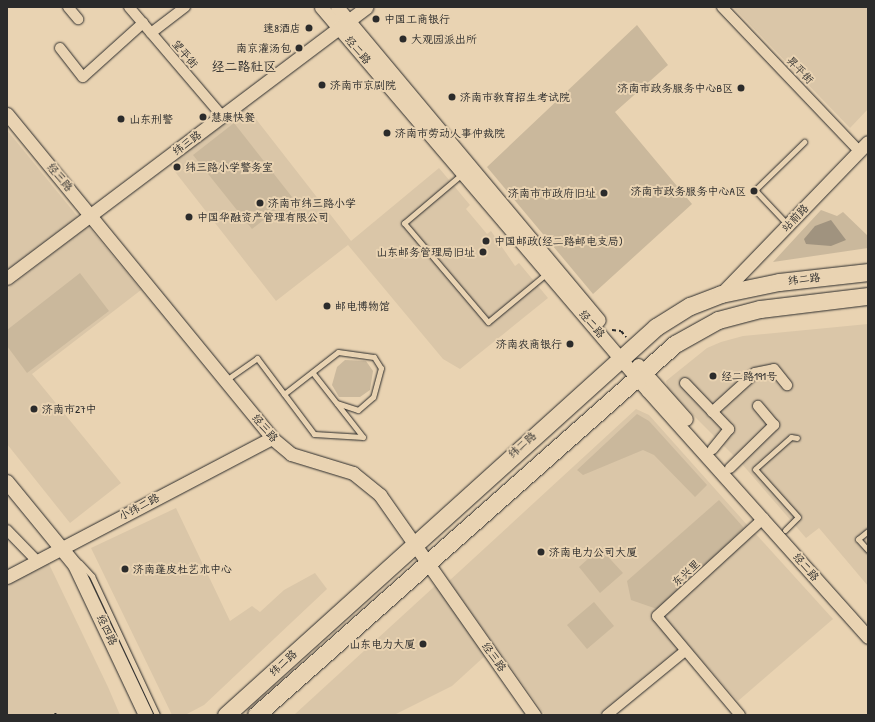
<!DOCTYPE html>
<html>
<head>
<meta charset="utf-8">
<style>
  body { margin:0 }
  #map { position:relative; width:875px; height:722px; overflow:hidden; background:#e9d3b2; font-family:"Patrick Hand","LXGW WenKai TC",sans-serif }
  div>[style] { position:absolute }
  .built>* { inset:0; background:#dac6a8 }
  .green>* { inset:0; background:#cab89c }
  .water>* { inset:0; background:#a0937f }
  .path>* { height:2px; margin-top:-1px; transform-origin:0; background:repeating-linear-gradient(90deg,#2b2b2b 0 4px,transparent 0 7px) }
  .roads { filter:drop-shadow(0 0 1px #2b2b2b) drop-shadow(0 0 1px #2b2b2b) }
  .service>* { height:5px; margin:-2.5px; padding:0 2.5px; transform-origin:2.5px; border-radius:2.5px; background:#e9d3b2 }
  .minor>* { height:10px; margin:-5px; padding:0 5px; transform-origin:5px; border-radius:5px; background:#e9d3b2 }
  .tertiary>* { height:13px; margin:-6.5px; padding:0 6.5px; transform-origin:6.5px; border-radius:6.5px; background:#e9d3b2 }
  .secondary>* { height:14px; margin:-7px; padding:0 7px; transform-origin:7px; border-radius:7px; background:#e9d3b2 }
  .trunk>* { height:17px; margin:-8.5px; padding:0 8.5px; transform-origin:8.5px; border-radius:8.5px; background:#e9d3b2 }
  .dots>* { width:11px; height:11px; translate:-50% -50%; box-sizing:border-box; border:2px solid #e9d3b2; border-radius:50% }
  span { translate:-50% -50%; white-space:nowrap; text-align:center; line-height:1.15; -webkit-text-stroke:4px #e9d3b2; paint-order:stroke }
  .poi-label { font-size:11px; color:#2b2b2b }
  .left { translate:0 -50%; text-align:left }
  .right { translate:-100% -50%; text-align:right }
  .street-label { font-size:11px; color:#2b2b2b }
  .quarter-label { font-size:13px; color:#2b2b2b }
  .frame { position:absolute; inset:0; border:8px solid #2b2b2b; pointer-events:none }
</style>
</head>
<body>
<div id="map">
  <div class="built">
    <div style="clip-path:polygon(733px 7px,868px 7px,868px 109px,850px 128px)"></div>
    <div style="clip-path:polygon(245px 105px,351px 241px,439px 168px,470px 205px,466px 209px,487px 234px,491px 231px,515px 266px,519px 263px,548px 298px,460px 369px,443px 359px,348px 245px,276px 301px,169px 164px)"></div>
    <div style="clip-path:polygon(7px 130px,78px 217px,7px 271px)"></div>
    <div style="clip-path:polygon(88px 226px,141px 290px,32px 374px,121px 483px,70px 523px,7px 444px,7px 289px)"></div>
    <div style="clip-path:polygon(868px 324px,868px 586px,819px 528px,806px 538px,742px 464px,668px 390px,666px 381px,707px 348px,721px 342px,743px 336px)"></div>
    <div style="clip-path:polygon(636px 409px,649px 415px,749px 527px,653px 615px,680px 650px,599px 715px,545px 715px,449px 581px)"></div>
    <div style="clip-path:polygon(176px 508px,230px 621px,252px 606px,260px 612px,284px 590px,315px 573px,327px 589px,204px 705px,185px 715px,172px 715px,91px 548px)"></div>
    <div style="clip-path:polygon(754px 532px,833px 619px,738px 701px,662px 616px)"></div>
    <div style="clip-path:polygon(48px 562px,108px 687px,120px 715px,7px 715px,7px 584px)"></div>
    <div style="clip-path:polygon(436px 585px,487px 654px,452px 686px,394px 715px,294px 715px)"></div>
  </div>
  <div class="green">
    <div style="clip-path:polygon(637px 25px,668px 65px,615px 112px,692px 204px,593px 294px,487px 167px)"></div>
    <div style="clip-path:polygon(234px 123px,292px 197px,252px 229px,193px 155px)"></div>
    <div style="clip-path:polygon(821px 210px,837px 216px,843px 212px,868px 236px,868px 248px,773px 262px)"></div>
    <div style="clip-path:polygon(80px 273px,109px 311px,27px 373px,7px 346px,7px 330px)"></div>
    <div style="clip-path:polygon(345px 360px,366px 361px,373px 371px,370px 390px,360px 397px,339px 397px,332px 385px,337px 367px)"></div>
    <div style="clip-path:polygon(637px 414px,649px 421px,707px 485px,695px 497px,654px 455px,643px 450px,583px 475px,577px 470px)"></div>
    <div style="clip-path:polygon(719px 500px,744px 528px,657px 609px,631px 600px,627px 581px)"></div>
    <div style="clip-path:polygon(600px 548px,623px 573px,600px 593px,579px 567px)"></div>
    <div style="clip-path:polygon(594px 602px,614px 626px,587px 649px,567px 625px)"></div>
  </div>
  <div class="water">
    <div style="clip-path:polygon(831px 220px,846px 240px,831px 246px,806px 244px,804px 239px,815px 226px)"></div>
  </div>
  <div class="path">
    <div style="left:612px;top:330px;width:9px;rotate:6deg"></div>
    <div style="left:621px;top:331px;width:8px;rotate:50deg"></div>
    <div style="left:55px;top:713px;width:2px;rotate:63deg"></div>
  </div>
  <div class="roads">
    <div class="service">
      <div style="left:462px;top:174px;width:76px;rotate:139.8deg"></div>
      <div style="left:404px;top:223px;width:130px;rotate:49.7deg"></div>
      <div style="left:488px;top:322px;width:77px;rotate:-39.7deg"></div>
      <div style="left:787px;top:224px;width:47px;rotate:-133.3deg"></div>
      <div style="left:755px;top:190px;width:69px;rotate:-44.4deg"></div>
      <div style="left:226px;top:380px;width:38px;rotate:-35deg"></div>
      <div style="left:257px;top:358px;width:95px;rotate:53.1deg"></div>
      <div style="left:314px;top:434px;width:49px;rotate:3.5deg"></div>
      <div style="left:363px;top:437px;width:81px;rotate:-128deg"></div>
      <div style="left:284px;top:394px;width:68px;rotate:-37.9deg"></div>
      <div style="left:338px;top:352px;width:36px;rotate:8deg"></div>
      <div style="left:374px;top:357px;width:13px;rotate:58deg"></div>
      <div style="left:381px;top:368px;width:30px;rotate:105deg"></div>
      <div style="left:373px;top:397px;width:20px;rotate:139deg"></div>
      <div style="left:358px;top:410px;width:22px;rotate:-162deg"></div>
      <div style="left:785px;top:530px;width:18px;rotate:-45deg"></div>
      <div style="left:798px;top:517px;width:64px;rotate:-131.9deg"></div>
      <div style="left:755px;top:469px;width:48px;rotate:-41.6deg"></div>
      <div style="left:791px;top:437px;width:6px;rotate:9deg"></div>
      <div style="left:868px;top:531px;width:13px;rotate:141deg"></div>
      <div style="left:858px;top:539px;width:15px;rotate:48deg"></div>
      <div style="left:80px;top:563px;width:18px;rotate:47deg"></div>
      <div style="left:92px;top:576px;width:153px;rotate:64.9deg"></div>
    </div>
    <div class="minor">
      <div style="left:68px;top:7px;width:16px;rotate:50deg"></div>
      <div style="left:129px;top:7px;width:143px;rotate:49.5deg"></div>
      <div style="left:722px;top:7px;width:199px;rotate:46.4deg"></div>
      <div style="left:151px;top:33px;width:43px;rotate:-37.4deg"></div>
      <div style="left:60px;top:48px;width:37px;rotate:52deg"></div>
      <div style="left:83px;top:77px;width:81px;rotate:-42deg"></div>
      <div style="left:685px;top:383px;width:64px;rotate:46.3deg"></div>
      <div style="left:729px;top:429px;width:26px;rotate:129deg"></div>
      <div style="left:712px;top:412px;width:58px;rotate:-42.2deg"></div>
      <div style="left:755px;top:373px;width:19px;rotate:-12deg"></div>
      <div style="left:774px;top:369px;width:21px;rotate:51deg"></div>
      <div style="left:730px;top:468px;width:62px;rotate:-44.3deg"></div>
      <div style="left:774px;top:425px;width:25px;rotate:-130deg"></div>
      <div style="left:7px;top:530px;width:43px;rotate:45.9deg"></div>
      <div style="left:607px;top:715px;width:101px;rotate:-39.4deg"></div>
      <div style="left:740px;top:715px;width:129px;rotate:-130deg"></div>
      <div style="left:657px;top:616px;width:145px;rotate:-42.5deg"></div>
    </div>
    <div class="tertiary">
      <div style="left:321px;top:7px;width:504px;rotate:49.58deg"></div>
      <div style="left:648px;top:391px;width:330px;rotate:48.2deg"></div>
      <div style="left:337px;top:7px;width:408px;rotate:50.1deg"></div>
      <div style="left:7px;top:114px;width:419px;rotate:50.7deg"></div>
      <div style="left:272px;top:438px;width:25px;rotate:40deg"></div>
      <div style="left:291px;top:454px;width:65px;rotate:17deg"></div>
      <div style="left:353px;top:473px;width:35px;rotate:39deg"></div>
      <div style="left:380px;top:495px;width:269px;rotate:55deg"></div>
      <div style="left:7px;top:278px;width:450px;rotate:-37deg"></div>
      <div style="left:721px;top:294px;width:211px;rotate:-46deg"></div>
      <div style="left:638px;top:365px;width:72px;rotate:48.4deg"></div>
      <div style="left:7px;top:577px;width:299px;rotate:-27.7deg"></div>
    </div>
    <div class="secondary">
      <div style="left:7px;top:482px;width:107px;rotate:50.7deg"></div>
      <div style="left:75px;top:565px;width:166px;rotate:64.7deg"></div>
    </div>
    <div class="trunk">
      <div style="left:226px;top:715px;width:579px;rotate:-42.06deg"></div>
      <div style="left:656px;top:327px;width:40px;rotate:-32deg"></div>
      <div style="left:690px;top:306px;width:33px;rotate:-21deg"></div>
      <div style="left:721px;top:294px;width:59px;rotate:-11.7deg"></div>
      <div style="left:779px;top:282px;width:90px;rotate:-6.4deg"></div>
      <div style="left:256px;top:715px;width:560px;rotate:-41.52deg"></div>
      <div style="left:675px;top:344px;width:49px;rotate:-29.2deg"></div>
      <div style="left:718px;top:320px;width:43px;rotate:-14.7deg"></div>
      <div style="left:760px;top:309px;width:109px;rotate:-6.9deg"></div>
    </div>
  </div>
  <div class="dots">
    <div style="left:376px;top:19px;background:#2b2b2b"></div>
    <div style="left:309px;top:28px;background:#2b2b2b"></div>
    <div style="left:403px;top:39px;background:#2b2b2b"></div>
    <div style="left:299px;top:48px;background:#2b2b2b"></div>
    <div style="left:322px;top:85px;background:#2b2b2b"></div>
    <div style="left:741px;top:88px;background:#2b2b2b"></div>
    <div style="left:452px;top:97px;background:#2b2b2b"></div>
    <div style="left:203px;top:117px;background:#2b2b2b"></div>
    <div style="left:121px;top:119px;background:#2b2b2b"></div>
    <div style="left:387px;top:133px;background:#2b2b2b"></div>
    <div style="left:177px;top:167px;background:#2b2b2b"></div>
    <div style="left:754px;top:191px;background:#2b2b2b"></div>
    <div style="left:604px;top:193px;background:#2b2b2b"></div>
    <div style="left:260px;top:203px;background:#2b2b2b"></div>
    <div style="left:189px;top:217px;background:#2b2b2b"></div>
    <div style="left:486px;top:241px;background:#2b2b2b"></div>
    <div style="left:483px;top:252px;background:#2b2b2b"></div>
    <div style="left:327px;top:306px;background:#2b2b2b"></div>
    <div style="left:570px;top:344px;background:#2b2b2b"></div>
    <div style="left:713px;top:376px;background:#2b2b2b"></div>
    <div style="left:34px;top:409px;background:#2b2b2b"></div>
    <div style="left:541px;top:552px;background:#2b2b2b"></div>
    <div style="left:125px;top:569px;background:#2b2b2b"></div>
    <div style="left:423px;top:644px;background:#2b2b2b"></div>
  </div>
  <div class="poi-label">
    <span class="left" style="left:384px;top:19px">中国工商银行</span>
    <span class="right" style="left:301px;top:28px">速8酒店</span>
    <span class="left" style="left:411px;top:39px">大观园派出所</span>
    <span class="right" style="left:291px;top:48px">南京灌汤包</span>
    <span class="left" style="left:330px;top:85px">济南市京剧院</span>
    <span class="right" style="left:733px;top:88px">济南市政务服务中心B区</span>
    <span class="left" style="left:460px;top:97px">济南市教育招生考试院</span>
    <span class="left" style="left:211px;top:117px">慧康快餐</span>
    <span class="left" style="left:129px;top:119px">山东刑警</span>
    <span class="left" style="left:395px;top:133px">济南市劳动人事仲裁院</span>
    <span class="left" style="left:185px;top:167px">纬三路小学警务室</span>
    <span class="right" style="left:746px;top:191px">济南市政务服务中心A区</span>
    <span class="right" style="left:596px;top:193px">济南市市政府旧址</span>
    <span class="left" style="left:268px;top:203px">济南市纬三路小学</span>
    <span class="left" style="left:197px;top:217px">中国华融资产管理有限公司</span>
    <span class="left" style="left:494px;top:241px">中国邮政(经二路邮电支局)</span>
    <span class="right" style="left:475px;top:252px">山东邮务管理局旧址</span>
    <span class="left" style="left:335px;top:306px">邮电博物馆</span>
    <span class="right" style="left:562px;top:344px">济南农商银行</span>
    <span class="left" style="left:721px;top:376px">经二路191号</span>
    <span class="left" style="left:42px;top:409px">济南市27中</span>
    <span class="left" style="left:549px;top:552px">济南电力公司大厦</span>
    <span class="left" style="left:133px;top:569px">济南蓬皮杜艺术中心</span>
    <span class="right" style="left:415px;top:644px">山东电力大厦</span>
  </div>
  <div class="street-label">
    <span style="left:358px;top:50px;rotate:50deg">经二路</span>
    <span style="left:185px;top:54px;rotate:49deg">望平街</span>
    <span style="left:800px;top:70px;rotate:46deg">昇平街</span>
    <span style="left:187px;top:143px;rotate:-37deg">纬三路</span>
    <span style="left:60px;top:177px;rotate:50deg">经三路</span>
    <span style="left:795px;top:218px;rotate:-46deg">站前路</span>
    <span style="left:804px;top:279px;rotate:-6deg">纬二路</span>
    <span style="left:592px;top:324px;rotate:49deg">经二路</span>
    <span style="left:265px;top:428px;rotate:49deg">经三路</span>
    <span style="left:522px;top:445px;rotate:-42deg">纬二路</span>
    <span style="left:139px;top:507px;rotate:-28deg">小纬二路</span>
    <span style="left:806px;top:567px;rotate:49deg">经二路</span>
    <span style="left:686px;top:573px;rotate:-42deg">东兴里</span>
    <span style="left:107px;top:630px;rotate:64deg">经四路</span>
    <span style="left:494px;top:657px;rotate:55deg">经三路</span>
    <span style="left:283px;top:663px;rotate:-42deg">纬二路</span>
  </div>
  <div class="quarter-label">
    <span style="left:244px;top:66px">经二路社区</span>
  </div>
  <div class="frame"></div>
</div>
</body>
</html>
